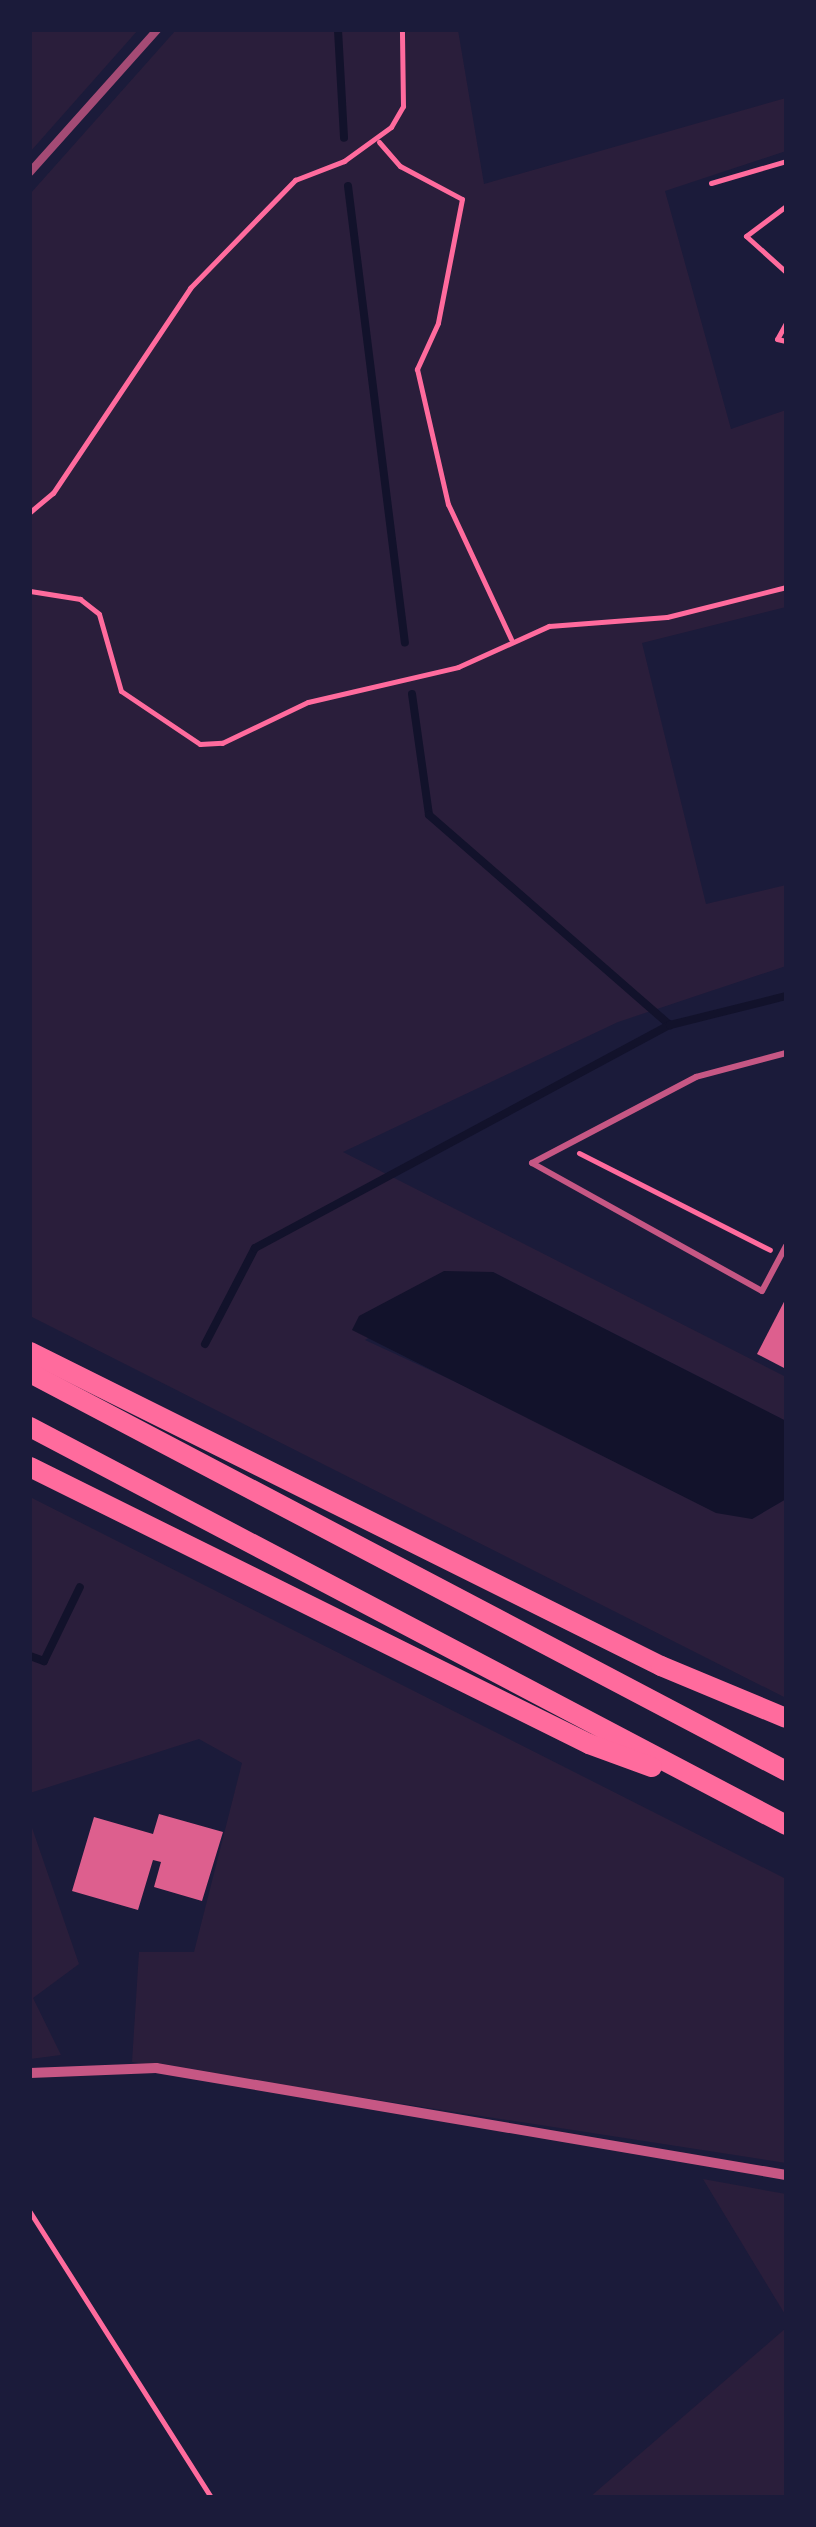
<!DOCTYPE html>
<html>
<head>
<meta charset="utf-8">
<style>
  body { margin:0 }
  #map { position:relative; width:816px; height:2527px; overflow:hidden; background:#1b1b3a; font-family:Raleway,sans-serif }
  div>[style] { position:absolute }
  .green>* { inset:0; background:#2a1e3b }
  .water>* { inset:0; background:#12122b }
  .stream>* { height:8px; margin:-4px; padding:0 4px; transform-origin:4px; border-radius:4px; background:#12122b }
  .building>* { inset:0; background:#dd5f8e }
  .path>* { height:5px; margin:-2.5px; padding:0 2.5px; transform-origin:2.5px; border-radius:2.5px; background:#ff6b9d }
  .service>* { height:6px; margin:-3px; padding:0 3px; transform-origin:3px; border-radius:3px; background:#c65784 }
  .minor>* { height:10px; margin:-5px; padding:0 5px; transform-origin:5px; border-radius:5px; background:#c65784 }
  .motorway>* { height:20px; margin:-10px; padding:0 10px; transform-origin:10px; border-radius:10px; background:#ff6b9d }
  .rail>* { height:8px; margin:-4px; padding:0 4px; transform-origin:4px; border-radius:4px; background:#a44b75 }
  span { translate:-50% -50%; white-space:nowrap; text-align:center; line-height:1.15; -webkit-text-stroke:8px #1b1b3a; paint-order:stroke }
  .frame { position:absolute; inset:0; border:32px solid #1b1b3a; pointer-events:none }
</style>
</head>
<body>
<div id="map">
  <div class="green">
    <div style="clip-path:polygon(30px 30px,138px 30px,30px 152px)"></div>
    <div style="clip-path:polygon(176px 30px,458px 30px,484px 184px,786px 98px,786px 151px,665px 191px,731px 429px,786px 410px,786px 607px,642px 643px,706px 904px,786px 885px,786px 966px,618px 1022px,343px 1152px,786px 1377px,786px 1421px,493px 1272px,365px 1340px,752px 1519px,786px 1499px,786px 1698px,30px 1316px,30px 194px)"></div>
    <div style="clip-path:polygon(30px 1497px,786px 1879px,786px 2163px,132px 2062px,139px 1952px,194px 1952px,242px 1763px,199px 1739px,30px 1793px)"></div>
    <div style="clip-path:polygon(30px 1822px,79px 1964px,33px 1998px,61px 2055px,30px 2059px)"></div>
    <div style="clip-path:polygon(703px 2179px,786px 2194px,786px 2316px)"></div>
    <div style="clip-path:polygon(786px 2328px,786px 2497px,590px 2497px)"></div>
  </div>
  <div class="water">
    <div style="clip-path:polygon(444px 1271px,493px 1272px,786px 1421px,786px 1499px,752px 1519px,716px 1513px,352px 1330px,359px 1316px)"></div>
  </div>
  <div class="stream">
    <div style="left:338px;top:30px;width:108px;rotate:86.8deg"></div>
    <div style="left:348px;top:186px;width:460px;rotate:82.9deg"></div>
    <div style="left:412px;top:694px;width:122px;rotate:82deg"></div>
    <div style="left:429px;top:815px;width:320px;rotate:41.1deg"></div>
    <div style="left:205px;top:1344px;width:108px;rotate:-62.5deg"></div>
    <div style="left:255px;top:1248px;width:471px;rotate:-28.3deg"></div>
    <div style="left:670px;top:1025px;width:120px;rotate:-14deg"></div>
    <div style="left:30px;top:1656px;width:15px;rotate:20deg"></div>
    <div style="left:44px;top:1661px;width:82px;rotate:-64.1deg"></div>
  </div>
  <div class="building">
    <div style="clip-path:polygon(786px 1298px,786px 1369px,757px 1354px)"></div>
    <div style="clip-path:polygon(159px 1814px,223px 1832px,202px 1901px,154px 1887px,161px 1862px,153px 1860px,138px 1910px,72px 1891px,94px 1817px,153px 1834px)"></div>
  </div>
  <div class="path">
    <div style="left:379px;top:142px;width:32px;rotate:49deg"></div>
    <div style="left:400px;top:166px;width:70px;rotate:28deg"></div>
    <div style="left:462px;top:199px;width:126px;rotate:101deg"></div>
    <div style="left:438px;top:323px;width:51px;rotate:114.5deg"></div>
    <div style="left:417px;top:369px;width:139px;rotate:77.1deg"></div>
    <div style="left:448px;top:504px;width:149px;rotate:65deg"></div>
    <div style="left:711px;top:183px;width:78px;rotate:-16.3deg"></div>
    <div style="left:786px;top:206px;width:50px;rotate:143.1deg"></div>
    <div style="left:746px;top:236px;width:54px;rotate:42deg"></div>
    <div style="left:786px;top:323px;width:18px;rotate:119deg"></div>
    <div style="left:777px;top:339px;width:9px;rotate:13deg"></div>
    <div style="left:30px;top:512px;width:30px;rotate:-40deg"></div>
    <div style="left:53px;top:493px;width:247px;rotate:-56.2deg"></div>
    <div style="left:190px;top:288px;width:151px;rotate:-45.8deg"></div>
    <div style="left:295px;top:180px;width:53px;rotate:-21.2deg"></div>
    <div style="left:344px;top:161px;width:58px;rotate:-35.9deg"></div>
    <div style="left:391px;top:127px;width:24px;rotate:-60deg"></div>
    <div style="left:403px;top:106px;width:76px;rotate:-90.8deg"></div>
    <div style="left:30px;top:591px;width:51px;rotate:9.1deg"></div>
    <div style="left:80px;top:599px;width:24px;rotate:38deg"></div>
    <div style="left:99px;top:614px;width:80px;rotate:74.1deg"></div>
    <div style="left:121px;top:691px;width:95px;rotate:33.9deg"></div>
    <div style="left:200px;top:744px;width:22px;rotate:-3deg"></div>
    <div style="left:222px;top:743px;width:95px;rotate:-25.5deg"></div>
    <div style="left:308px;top:702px;width:154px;rotate:-13.1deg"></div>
    <div style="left:458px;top:667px;width:100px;rotate:-24.3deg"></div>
    <div style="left:549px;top:626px;width:118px;rotate:-4.4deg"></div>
    <div style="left:667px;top:617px;width:123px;rotate:-14.1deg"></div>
    <div style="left:579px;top:1153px;width:214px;rotate:26.9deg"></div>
    <div style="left:30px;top:2212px;width:338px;rotate:57.6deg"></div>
  </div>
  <div class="service">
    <div style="left:786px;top:1053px;width:93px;rotate:165.1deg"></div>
    <div style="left:696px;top:1077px;width:185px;rotate:152.3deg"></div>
    <div style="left:532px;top:1163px;width:263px;rotate:29.1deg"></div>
    <div style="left:762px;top:1291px;width:51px;rotate:-61.9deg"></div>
  </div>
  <div class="minor">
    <div style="left:30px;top:2073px;width:126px;rotate:-2.3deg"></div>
    <div style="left:156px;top:2068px;width:639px;rotate:9.64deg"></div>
  </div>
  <div class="motorway">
    <div style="left:30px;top:1352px;width:705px;rotate:26.46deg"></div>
    <div style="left:661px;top:1666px;width:135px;rotate:22.6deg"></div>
    <div style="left:30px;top:1373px;width:854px;rotate:27.76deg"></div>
    <div style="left:30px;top:1427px;width:854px;rotate:27.76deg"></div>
    <div style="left:30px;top:1467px;width:624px;rotate:26.36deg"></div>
    <div style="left:589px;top:1744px;width:67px;rotate:20.1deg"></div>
  </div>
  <div class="rail">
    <div style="left:30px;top:172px;width:191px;rotate:-48.2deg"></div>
  </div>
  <div class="frame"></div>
</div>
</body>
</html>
